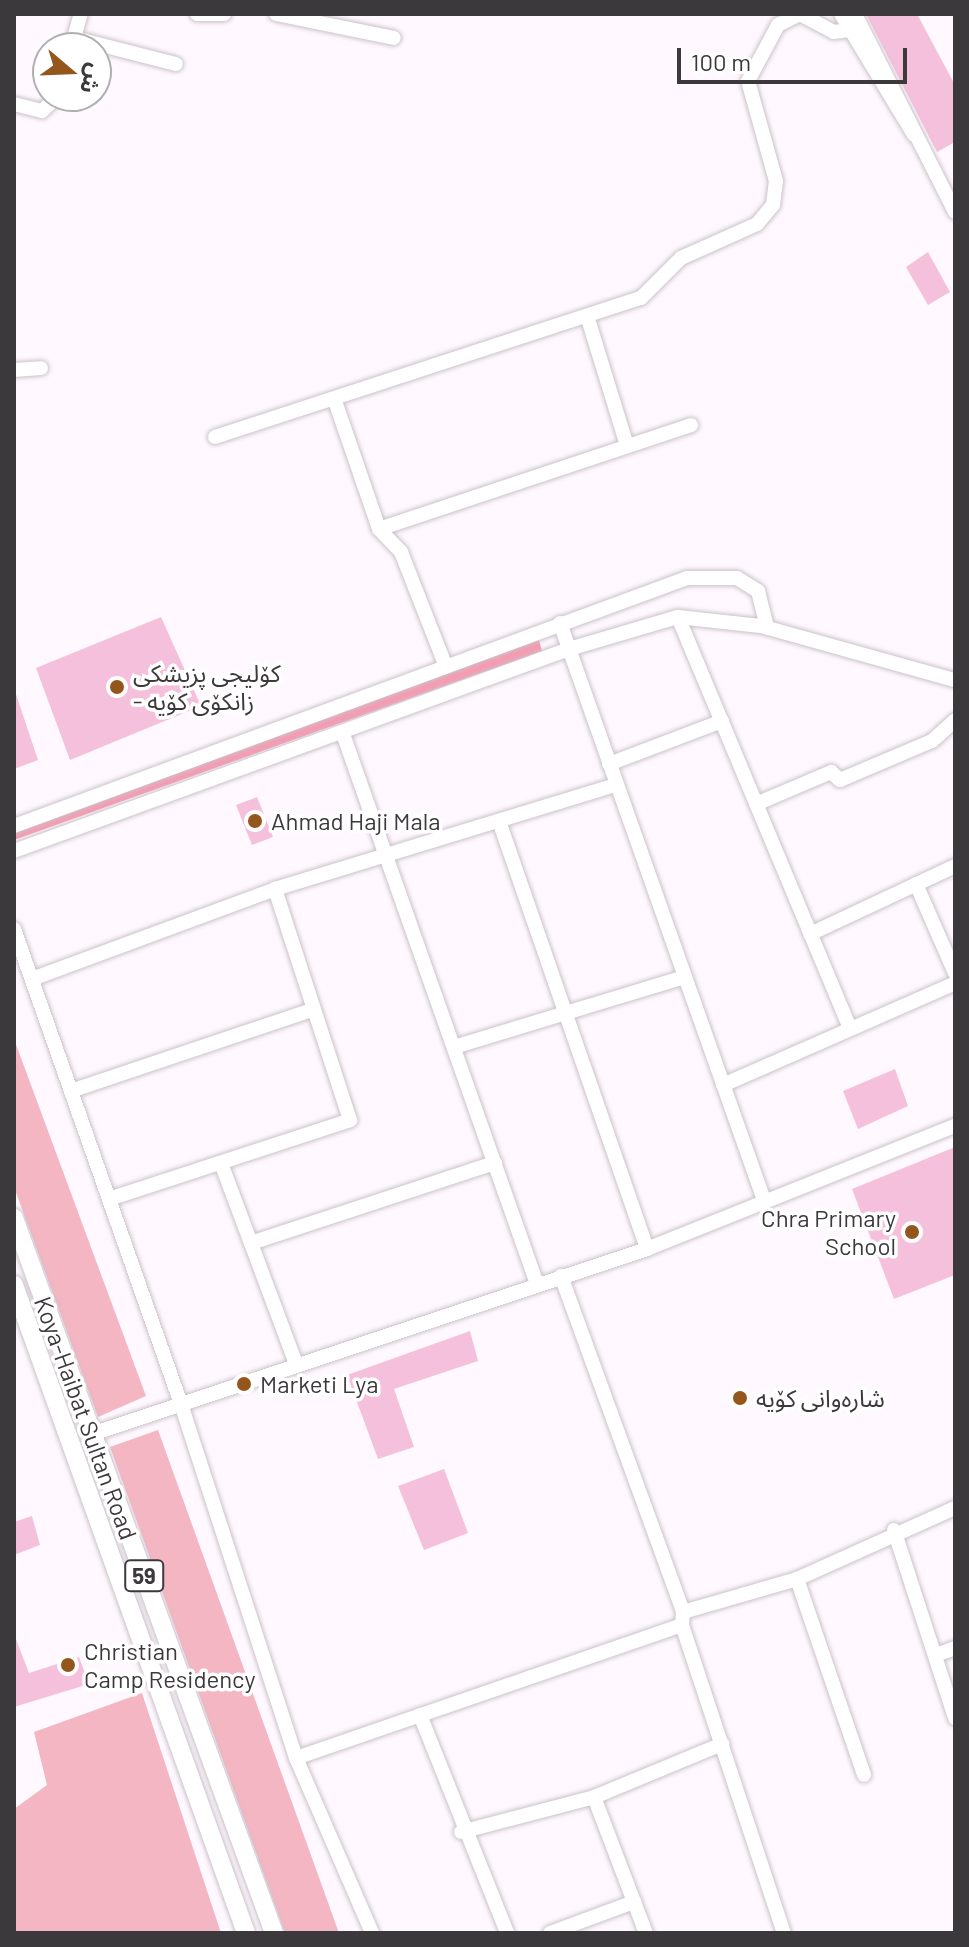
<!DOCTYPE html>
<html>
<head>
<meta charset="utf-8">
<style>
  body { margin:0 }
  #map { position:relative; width:969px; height:1947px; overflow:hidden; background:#fff8fe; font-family:Barlow,"Noto Sans Arabic",sans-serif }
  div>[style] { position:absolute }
  .green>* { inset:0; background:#f4b6c3 }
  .forest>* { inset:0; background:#f899b0 }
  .building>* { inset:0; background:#f5c0db }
  .roads { filter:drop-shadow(0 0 2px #cbc2ca) drop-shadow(0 0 2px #cbc2ca) }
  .minor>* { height:14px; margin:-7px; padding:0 7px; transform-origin:7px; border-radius:7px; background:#fff }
  .major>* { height:18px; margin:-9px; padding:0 9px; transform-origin:9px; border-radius:9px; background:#fff }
  .dots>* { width:22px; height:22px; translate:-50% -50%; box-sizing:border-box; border:4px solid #fff; border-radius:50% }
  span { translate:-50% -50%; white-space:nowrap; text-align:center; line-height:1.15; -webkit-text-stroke:7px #fff; paint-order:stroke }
  .shield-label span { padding:2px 6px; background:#fff; border:2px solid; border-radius:6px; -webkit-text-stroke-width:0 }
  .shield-label { font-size:22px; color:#3c393c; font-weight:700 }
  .poi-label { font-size:24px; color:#3c393c }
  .left { translate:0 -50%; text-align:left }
  .right { translate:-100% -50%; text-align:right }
  .street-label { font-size:24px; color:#3c393c }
  .frame { position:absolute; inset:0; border:16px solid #3c393c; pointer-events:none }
  .north { position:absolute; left:32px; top:32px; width:80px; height:80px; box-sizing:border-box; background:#fff; border:2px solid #b1b0b1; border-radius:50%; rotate:109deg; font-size:22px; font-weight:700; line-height:32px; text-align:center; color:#3c393c }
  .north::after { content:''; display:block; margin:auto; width:28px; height:36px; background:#94561c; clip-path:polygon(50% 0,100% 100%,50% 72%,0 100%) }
  .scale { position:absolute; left:677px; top:48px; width:230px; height:36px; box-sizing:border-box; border:4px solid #3c393c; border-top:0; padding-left:10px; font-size:24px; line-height:28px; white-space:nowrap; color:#3c393c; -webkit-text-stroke:6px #fff; paint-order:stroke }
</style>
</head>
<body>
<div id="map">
  <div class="green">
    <div style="clip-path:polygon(14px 1039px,146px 1396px,98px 1417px,14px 1187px)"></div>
    <div style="clip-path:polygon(158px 1430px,339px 1933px,285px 1933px,110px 1447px)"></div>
    <div style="clip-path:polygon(142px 1693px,221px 1933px,14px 1933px,14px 1809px,47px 1785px,34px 1732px)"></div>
  </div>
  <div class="forest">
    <div style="clip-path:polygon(539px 640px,542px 651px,14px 840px,14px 830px)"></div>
  </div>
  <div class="building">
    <div style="clip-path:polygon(866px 14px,917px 14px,955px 85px,955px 142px,937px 152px)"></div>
    <div style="clip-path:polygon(928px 252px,950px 292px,928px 305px,906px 267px)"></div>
    <div style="clip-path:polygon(161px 617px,201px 706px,70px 760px,36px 668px)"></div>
    <div style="clip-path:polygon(16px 694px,38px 760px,14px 769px,14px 695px)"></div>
    <div style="clip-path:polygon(257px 797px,273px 837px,252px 845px,236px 805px)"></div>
    <div style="clip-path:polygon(895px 1069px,908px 1106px,858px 1129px,843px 1091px)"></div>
    <div style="clip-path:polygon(955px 1147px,955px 1275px,894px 1299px,852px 1189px)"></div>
    <div style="clip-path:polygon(470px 1331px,478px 1361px,394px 1389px,414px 1447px,378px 1459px,347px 1375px)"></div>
    <div style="clip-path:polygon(444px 1469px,468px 1533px,424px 1550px,398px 1486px)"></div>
    <div style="clip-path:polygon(32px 1516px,40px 1545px,14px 1555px,14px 1522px)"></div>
    <div style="clip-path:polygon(14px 1634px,29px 1673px,79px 1657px,89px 1684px,14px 1707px)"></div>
  </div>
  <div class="roads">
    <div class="minor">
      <div style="left:197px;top:14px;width:27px"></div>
      <div style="left:276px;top:14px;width:120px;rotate:11.5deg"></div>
      <div style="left:841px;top:14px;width:141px;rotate:58.9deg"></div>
      <div style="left:855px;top:14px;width:222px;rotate:63.2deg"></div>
      <div style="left:74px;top:38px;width:105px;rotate:14.3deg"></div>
      <div style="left:71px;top:48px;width:35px;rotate:-74deg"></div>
      <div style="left:14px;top:104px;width:29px;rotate:14deg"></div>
      <div style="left:42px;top:111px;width:22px;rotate:-43deg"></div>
      <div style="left:588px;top:319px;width:133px;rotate:72.9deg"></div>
      <div style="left:14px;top:370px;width:27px;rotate:-4deg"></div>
      <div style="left:335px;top:401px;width:135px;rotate:71deg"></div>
      <div style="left:379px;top:529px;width:32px;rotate:46deg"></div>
      <div style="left:401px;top:552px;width:123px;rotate:68.6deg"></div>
      <div style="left:215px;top:437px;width:448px;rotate:-18.1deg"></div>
      <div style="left:641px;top:298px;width:57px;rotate:-45deg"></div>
      <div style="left:681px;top:258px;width:83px;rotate:-24.1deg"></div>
      <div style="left:757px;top:224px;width:25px;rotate:-50deg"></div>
      <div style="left:773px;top:205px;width:24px;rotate:-83deg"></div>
      <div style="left:776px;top:181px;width:104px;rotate:-105.6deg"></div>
      <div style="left:748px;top:81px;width:64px;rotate:-61.8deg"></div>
      <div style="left:778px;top:25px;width:25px;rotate:-27deg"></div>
      <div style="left:800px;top:14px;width:38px;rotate:28deg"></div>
      <div style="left:834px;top:32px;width:16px;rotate:-7deg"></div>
      <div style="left:379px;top:529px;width:329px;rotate:-18.4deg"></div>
      <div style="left:678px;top:617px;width:446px;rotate:67.3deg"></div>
      <div style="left:560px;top:623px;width:615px;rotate:70.53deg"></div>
      <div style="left:343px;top:734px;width:583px;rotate:70.57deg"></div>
      <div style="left:609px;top:764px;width:121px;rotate:-20.8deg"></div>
      <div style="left:756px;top:804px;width:82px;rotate:-23.1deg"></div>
      <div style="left:831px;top:772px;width:12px;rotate:42deg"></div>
      <div style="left:840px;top:780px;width:100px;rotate:-23deg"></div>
      <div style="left:932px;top:741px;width:31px;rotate:-42deg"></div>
      <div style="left:499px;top:821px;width:453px;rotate:70.9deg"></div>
      <div style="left:14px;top:826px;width:717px;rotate:-20.23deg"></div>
      <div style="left:687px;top:578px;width:50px"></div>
      <div style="left:737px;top:578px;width:25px;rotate:32deg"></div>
      <div style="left:758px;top:591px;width:38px;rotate:76deg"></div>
      <div style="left:14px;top:851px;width:591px;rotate:-20deg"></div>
      <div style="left:569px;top:649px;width:114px;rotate:-16.4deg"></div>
      <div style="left:678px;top:617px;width:83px;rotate:6.2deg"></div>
      <div style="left:761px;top:626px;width:201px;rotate:15.6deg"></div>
      <div style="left:916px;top:884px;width:97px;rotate:66.3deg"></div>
      <div style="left:14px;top:929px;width:504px;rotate:70.63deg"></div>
      <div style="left:181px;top:1404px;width:372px;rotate:72deg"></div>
      <div style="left:296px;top:1758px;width:191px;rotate:66.5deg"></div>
      <div style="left:810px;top:934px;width:160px;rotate:-25.1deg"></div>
      <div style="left:32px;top:979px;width:259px;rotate:-20.3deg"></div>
      <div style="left:275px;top:889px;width:357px;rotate:-17deg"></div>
      <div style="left:454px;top:1047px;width:241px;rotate:-16.9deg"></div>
      <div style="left:723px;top:1085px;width:253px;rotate:-23.7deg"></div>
      <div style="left:71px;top:1091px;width:256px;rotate:-18.6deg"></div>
      <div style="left:221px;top:1163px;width:215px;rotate:69.5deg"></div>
      <div style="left:109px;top:1199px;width:254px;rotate:-18.1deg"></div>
      <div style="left:350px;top:1120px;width:243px;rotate:-108deg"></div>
      <div style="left:251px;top:1243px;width:257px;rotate:-18.2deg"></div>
      <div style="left:561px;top:1276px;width:357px;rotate:70deg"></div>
      <div style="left:92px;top:1434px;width:585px;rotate:-18.43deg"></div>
      <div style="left:647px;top:1249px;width:332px;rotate:-21.8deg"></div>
      <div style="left:894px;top:1530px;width:198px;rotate:72deg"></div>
      <div style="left:797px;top:1579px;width:207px;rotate:71.1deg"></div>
      <div style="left:682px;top:1625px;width:324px;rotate:71.7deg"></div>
      <div style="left:936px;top:1655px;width:20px;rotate:-20deg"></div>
      <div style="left:420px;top:1715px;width:235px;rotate:68.2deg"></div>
      <div style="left:296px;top:1758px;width:408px;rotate:-19deg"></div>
      <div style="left:682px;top:1625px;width:13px;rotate:-86deg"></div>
      <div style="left:683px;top:1612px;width:119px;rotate:-16.1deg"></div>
      <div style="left:797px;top:1579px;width:173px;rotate:-24.2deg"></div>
      <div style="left:594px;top:1797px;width:146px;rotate:69.1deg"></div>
      <div style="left:461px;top:1832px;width:138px;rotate:-14.7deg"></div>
      <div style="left:594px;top:1797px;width:139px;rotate:-22.5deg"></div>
      <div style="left:550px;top:1933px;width:90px;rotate:-20.3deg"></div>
    </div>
    <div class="major">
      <div style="left:14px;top:1218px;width:761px;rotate:70.02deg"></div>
      <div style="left:14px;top:1285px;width:688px;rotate:70.3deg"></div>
    </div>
  </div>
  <div class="dots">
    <div style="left:117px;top:687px;background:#94561c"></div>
    <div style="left:255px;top:821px;background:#94561c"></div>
    <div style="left:912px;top:1232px;background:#94561c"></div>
    <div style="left:244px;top:1384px;background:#94561c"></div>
    <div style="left:740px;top:1398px;background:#94561c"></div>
    <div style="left:68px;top:1665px;background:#94561c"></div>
  </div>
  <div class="shield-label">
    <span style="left:144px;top:1576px">59</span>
  </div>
  <div class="poi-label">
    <span class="left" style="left:133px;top:687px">کۆلیجی پزیشکی<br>- زانکۆی کۆیە</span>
    <span class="left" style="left:271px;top:821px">Ahmad Haji Mala</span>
    <span class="right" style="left:896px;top:1232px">Chra Primary<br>School</span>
    <span class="left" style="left:260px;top:1384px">Marketi Lya</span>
    <span class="left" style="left:756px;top:1398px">شارەوانی کۆیە</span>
    <span class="left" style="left:84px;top:1665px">Christian<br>Camp Residency</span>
  </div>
  <div class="street-label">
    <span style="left:86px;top:1418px;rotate:70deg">Koya-Haibat Sultan Road</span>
  </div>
  <div class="frame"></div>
  <div class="north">ش</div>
  <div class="scale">100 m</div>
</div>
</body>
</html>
